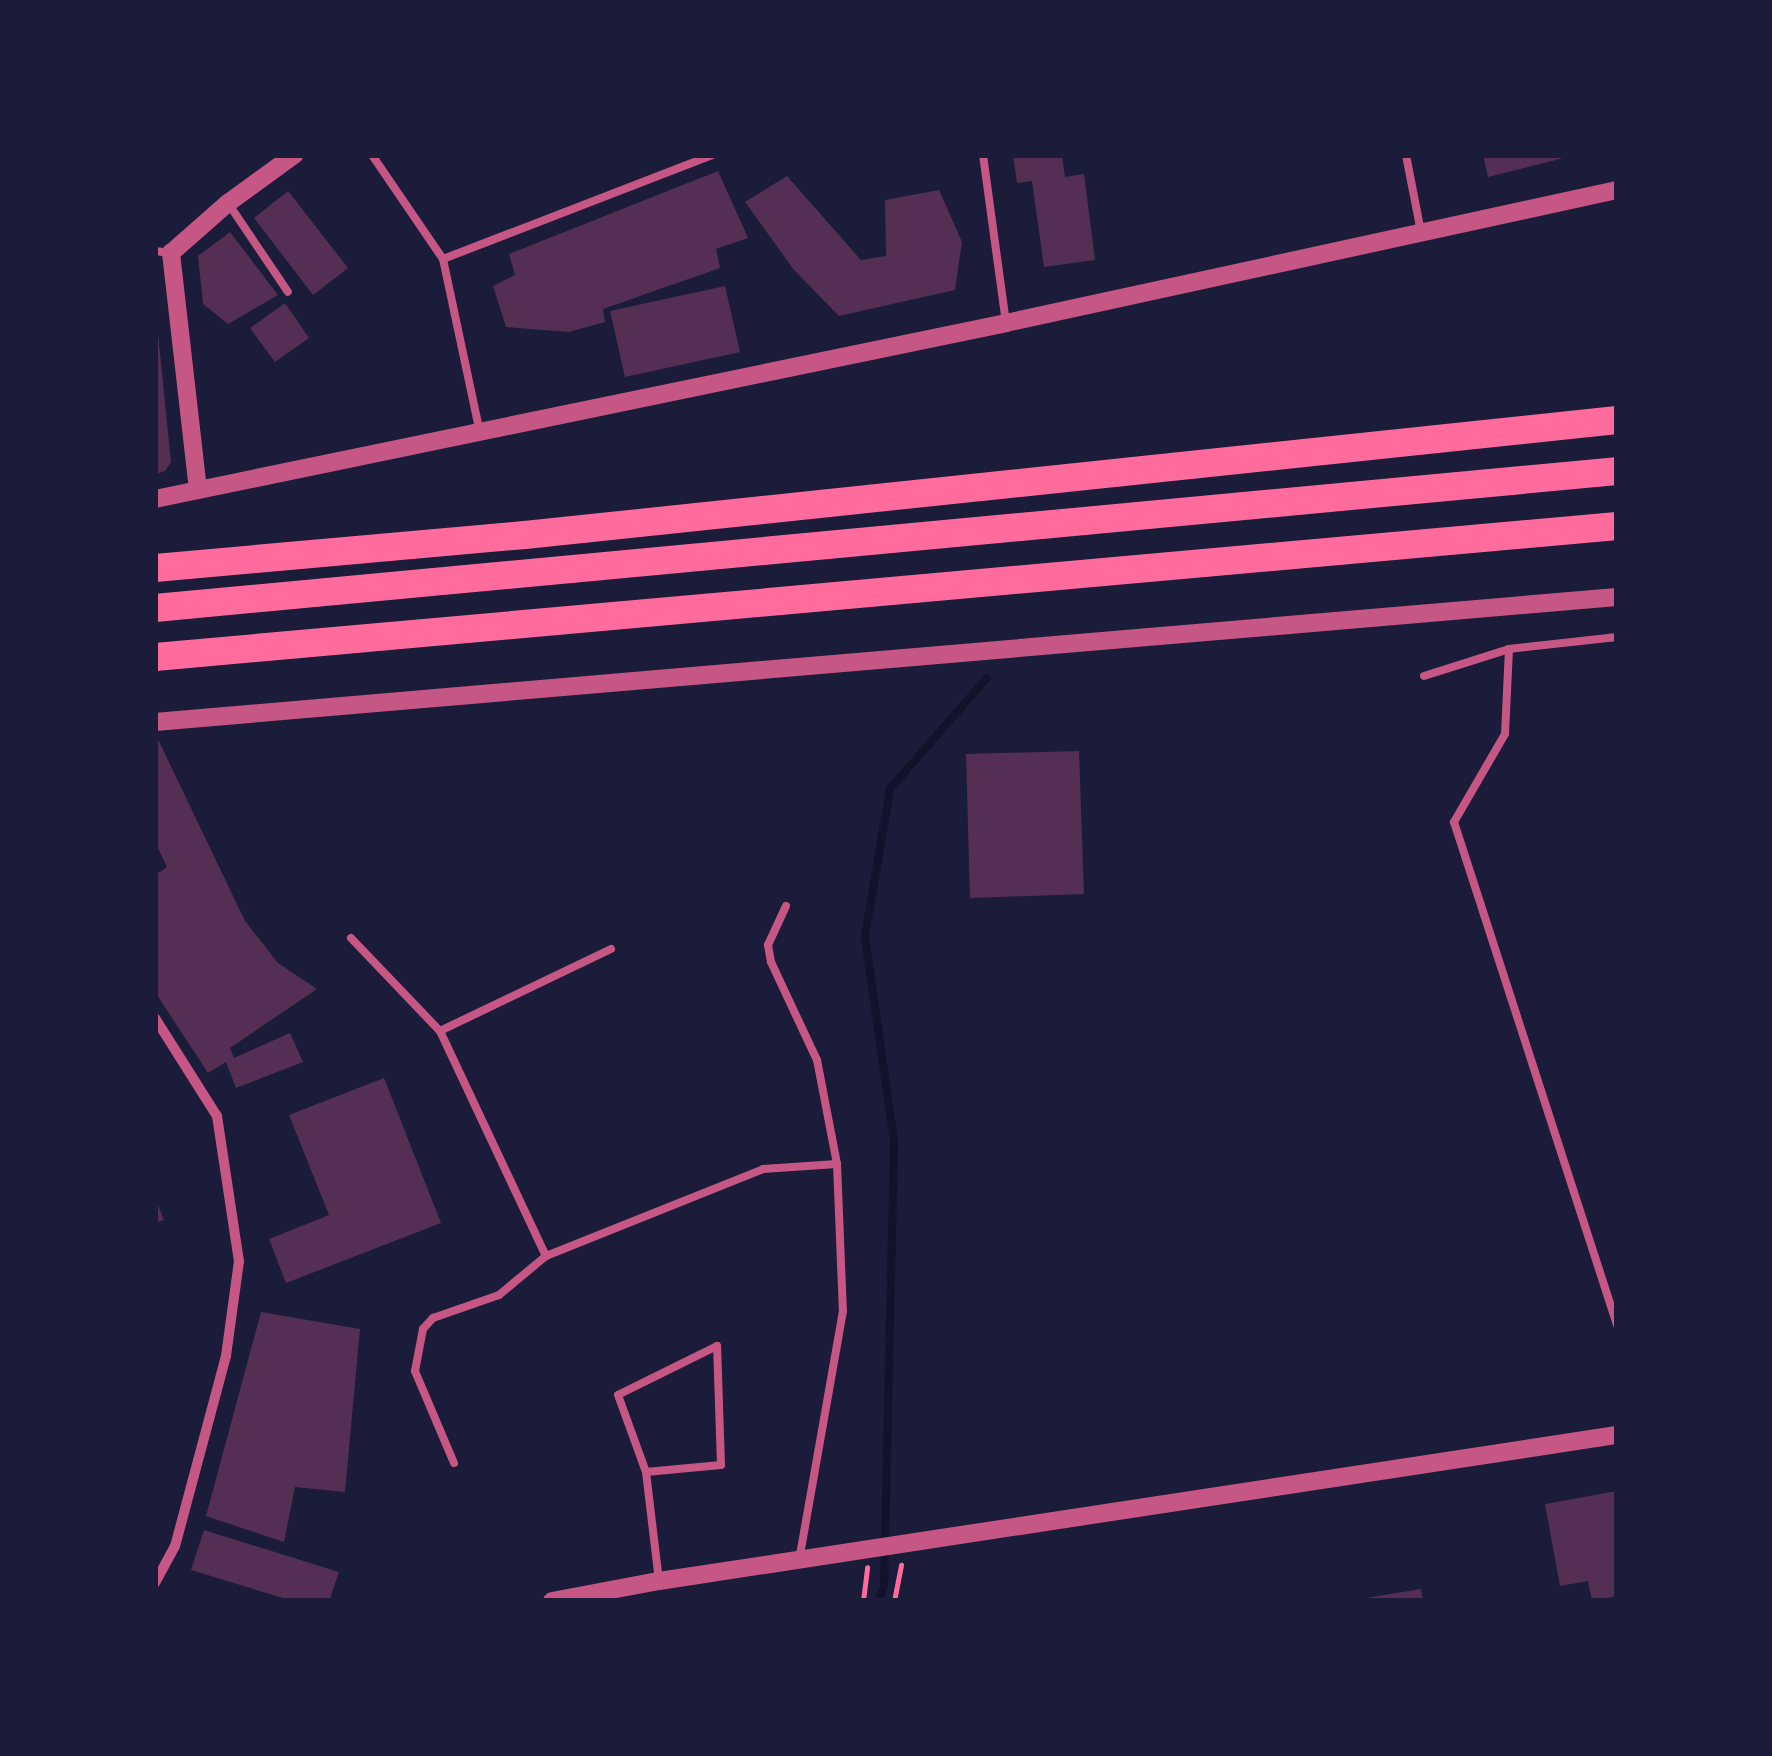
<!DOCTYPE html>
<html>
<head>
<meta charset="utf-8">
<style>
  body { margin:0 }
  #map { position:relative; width:1772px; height:1756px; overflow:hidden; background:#1b1b3a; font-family:Lora,serif }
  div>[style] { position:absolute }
  .stream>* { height:8px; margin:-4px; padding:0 4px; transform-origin:4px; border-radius:4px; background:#12122b }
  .building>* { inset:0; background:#542f53 }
  .path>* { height:5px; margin:-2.5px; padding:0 2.5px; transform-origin:2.5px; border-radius:2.5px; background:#ff6b9d }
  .service>* { height:8px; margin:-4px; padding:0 4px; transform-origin:4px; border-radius:4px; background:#c65784 }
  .minor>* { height:10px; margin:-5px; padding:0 5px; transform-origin:5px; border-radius:5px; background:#c65784 }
  .tertiary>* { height:18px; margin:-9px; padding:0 9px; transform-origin:9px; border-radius:9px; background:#c65784 }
  .motorway>* { height:28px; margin:-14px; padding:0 14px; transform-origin:14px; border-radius:14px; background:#ff6b9d }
  span { translate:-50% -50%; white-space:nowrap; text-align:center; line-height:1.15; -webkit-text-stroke:10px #1b1b3a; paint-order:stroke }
  .frame { position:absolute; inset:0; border:158px solid #1b1b3a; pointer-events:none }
</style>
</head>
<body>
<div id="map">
  <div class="stream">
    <div style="left:878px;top:1601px;width:16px;rotate:-68deg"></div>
    <div style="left:884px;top:1586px;width:445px;rotate:-88.7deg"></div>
    <div style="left:894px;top:1141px;width:207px;rotate:-98.1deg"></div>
    <div style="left:865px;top:936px;width:149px;rotate:-80.3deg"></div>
    <div style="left:890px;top:789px;width:147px;rotate:-48.9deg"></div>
  </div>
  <div class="building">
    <div style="clip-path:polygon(1013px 155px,1062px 155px,1065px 177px,1084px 174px,1095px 260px,1044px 267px,1032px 181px,1017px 183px)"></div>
    <div style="clip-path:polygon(1483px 155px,1571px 155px,1571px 156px,1488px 177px)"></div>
    <div style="clip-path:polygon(718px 171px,748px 238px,716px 249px,720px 268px,603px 309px,605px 322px,569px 332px,506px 327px,493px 286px,515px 275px,509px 254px)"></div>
    <div style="clip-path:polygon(787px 176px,861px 260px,886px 256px,885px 200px,939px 190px,962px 242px,955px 290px,839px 316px,794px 270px,745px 202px)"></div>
    <div style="clip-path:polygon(288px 191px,348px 268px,313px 295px,254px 218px)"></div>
    <div style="clip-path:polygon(230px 232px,278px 295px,228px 324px,203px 304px,198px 256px)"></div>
    <div style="clip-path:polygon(725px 286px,740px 352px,625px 377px,610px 311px)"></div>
    <div style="clip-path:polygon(285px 303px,309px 338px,275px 362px,250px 328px)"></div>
    <div style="clip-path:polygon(155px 304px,171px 462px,165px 471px,155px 474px)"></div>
    <div style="clip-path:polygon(155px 733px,245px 921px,278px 963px,317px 989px,230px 1048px,234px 1058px,290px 1033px,303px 1062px,236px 1088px,226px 1062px,208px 1073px,155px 992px,155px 875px,167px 867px,155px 842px)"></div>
    <div style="clip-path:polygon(1079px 751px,1084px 894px,970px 898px,966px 754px)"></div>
    <div style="clip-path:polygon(384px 1078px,441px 1223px,286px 1283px,269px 1239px,329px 1215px,289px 1115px)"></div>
    <div style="clip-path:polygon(155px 1198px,164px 1220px,155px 1223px)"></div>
    <div style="clip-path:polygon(261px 1312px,360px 1329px,345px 1492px,295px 1487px,284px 1542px,206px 1516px)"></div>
    <div style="clip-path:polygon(1617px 1491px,1617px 1596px,1592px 1601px,1588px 1581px,1560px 1586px,1545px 1504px)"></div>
    <div style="clip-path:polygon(204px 1530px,339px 1572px,329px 1601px,293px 1601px,191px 1570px)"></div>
    <div style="clip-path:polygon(1421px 1589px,1423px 1601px,1360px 1601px,1360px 1599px)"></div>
  </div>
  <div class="path">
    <div style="left:863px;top:1601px;width:34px;rotate:-83deg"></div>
    <div style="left:894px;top:1601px;width:37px;rotate:-79deg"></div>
  </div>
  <div class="service">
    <div style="left:372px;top:155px;width:126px;rotate:55.7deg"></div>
    <div style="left:443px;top:259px;width:174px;rotate:78deg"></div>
    <div style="left:983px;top:155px;width:170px;rotate:82.2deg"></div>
    <div style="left:1406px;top:155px;width:78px;rotate:79deg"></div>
    <div style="left:228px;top:203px;width:107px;rotate:56deg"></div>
    <div style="left:155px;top:251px;width:16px;rotate:7deg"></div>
    <div style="left:443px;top:259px;width:288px;rotate:-21.1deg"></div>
    <div style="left:1617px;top:637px;width:109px;rotate:173.7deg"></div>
    <div style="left:1509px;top:649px;width:85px;rotate:92.7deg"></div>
    <div style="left:1505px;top:734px;width:102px;rotate:120.1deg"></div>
    <div style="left:1454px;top:822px;width:529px;rotate:72.04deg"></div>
    <div style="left:1424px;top:676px;width:89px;rotate:-17.6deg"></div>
    <div style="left:786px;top:906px;width:43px;rotate:114.8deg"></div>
    <div style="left:768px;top:945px;width:17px;rotate:80deg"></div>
    <div style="left:771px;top:962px;width:108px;rotate:64.9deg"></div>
    <div style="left:817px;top:1060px;width:106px;rotate:79.1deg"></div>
    <div style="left:837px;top:1164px;width:147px;rotate:87.7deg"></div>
    <div style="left:843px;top:1311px;width:253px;rotate:100deg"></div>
    <div style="left:351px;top:938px;width:129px;rotate:46.3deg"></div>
    <div style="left:611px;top:949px;width:190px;rotate:154.4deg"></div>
    <div style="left:440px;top:1031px;width:249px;rotate:64.8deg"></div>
    <div style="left:546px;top:1256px;width:234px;rotate:-21.8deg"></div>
    <div style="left:763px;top:1169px;width:74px;rotate:-3.9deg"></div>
    <div style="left:454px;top:1463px;width:100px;rotate:-113deg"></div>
    <div style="left:415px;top:1371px;width:43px;rotate:-79.2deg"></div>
    <div style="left:423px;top:1329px;width:15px;rotate:-48deg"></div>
    <div style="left:433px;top:1318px;width:70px;rotate:-19.2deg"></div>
    <div style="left:499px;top:1295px;width:61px;rotate:-39.7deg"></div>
    <div style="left:646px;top:1472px;width:75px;rotate:-5.3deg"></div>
    <div style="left:721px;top:1465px;width:119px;rotate:-91.9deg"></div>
    <div style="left:717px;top:1346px;width:110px;rotate:153.7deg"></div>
    <div style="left:618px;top:1395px;width:82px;rotate:70deg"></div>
    <div style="left:646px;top:1472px;width:110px;rotate:83.2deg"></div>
  </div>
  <div class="minor">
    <div style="left:155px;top:1018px;width:116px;rotate:57.7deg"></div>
    <div style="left:217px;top:1116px;width:147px;rotate:81.4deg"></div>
    <div style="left:239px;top:1261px;width:96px;rotate:97.8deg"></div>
    <div style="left:226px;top:1356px;width:197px;rotate:105deg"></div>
    <div style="left:175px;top:1546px;width:42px;rotate:118.4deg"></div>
  </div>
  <div class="tertiary">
    <div style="left:198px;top:490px;width:239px;rotate:-96.5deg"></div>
    <div style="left:171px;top:253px;width:76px;rotate:-41.3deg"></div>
    <div style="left:228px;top:203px;width:82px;rotate:-36deg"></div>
    <div style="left:155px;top:499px;width:869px;rotate:-11.68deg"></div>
    <div style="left:1006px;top:323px;width:625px;rotate:-12.28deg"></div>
    <div style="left:155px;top:722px;width:1467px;rotate:-4.89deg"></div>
    <div style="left:552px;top:1601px;width:109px;rotate:-10.6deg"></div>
    <div style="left:659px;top:1581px;width:969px;rotate:-8.67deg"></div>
  </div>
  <div class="motorway">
    <div style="left:155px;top:568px;width:371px;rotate:-5.1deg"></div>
    <div style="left:525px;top:535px;width:1098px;rotate:-6.01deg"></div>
    <div style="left:155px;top:608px;width:1468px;rotate:-5.35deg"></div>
    <div style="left:155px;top:657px;width:1468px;rotate:-5.12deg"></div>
  </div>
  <div class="frame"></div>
</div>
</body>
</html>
